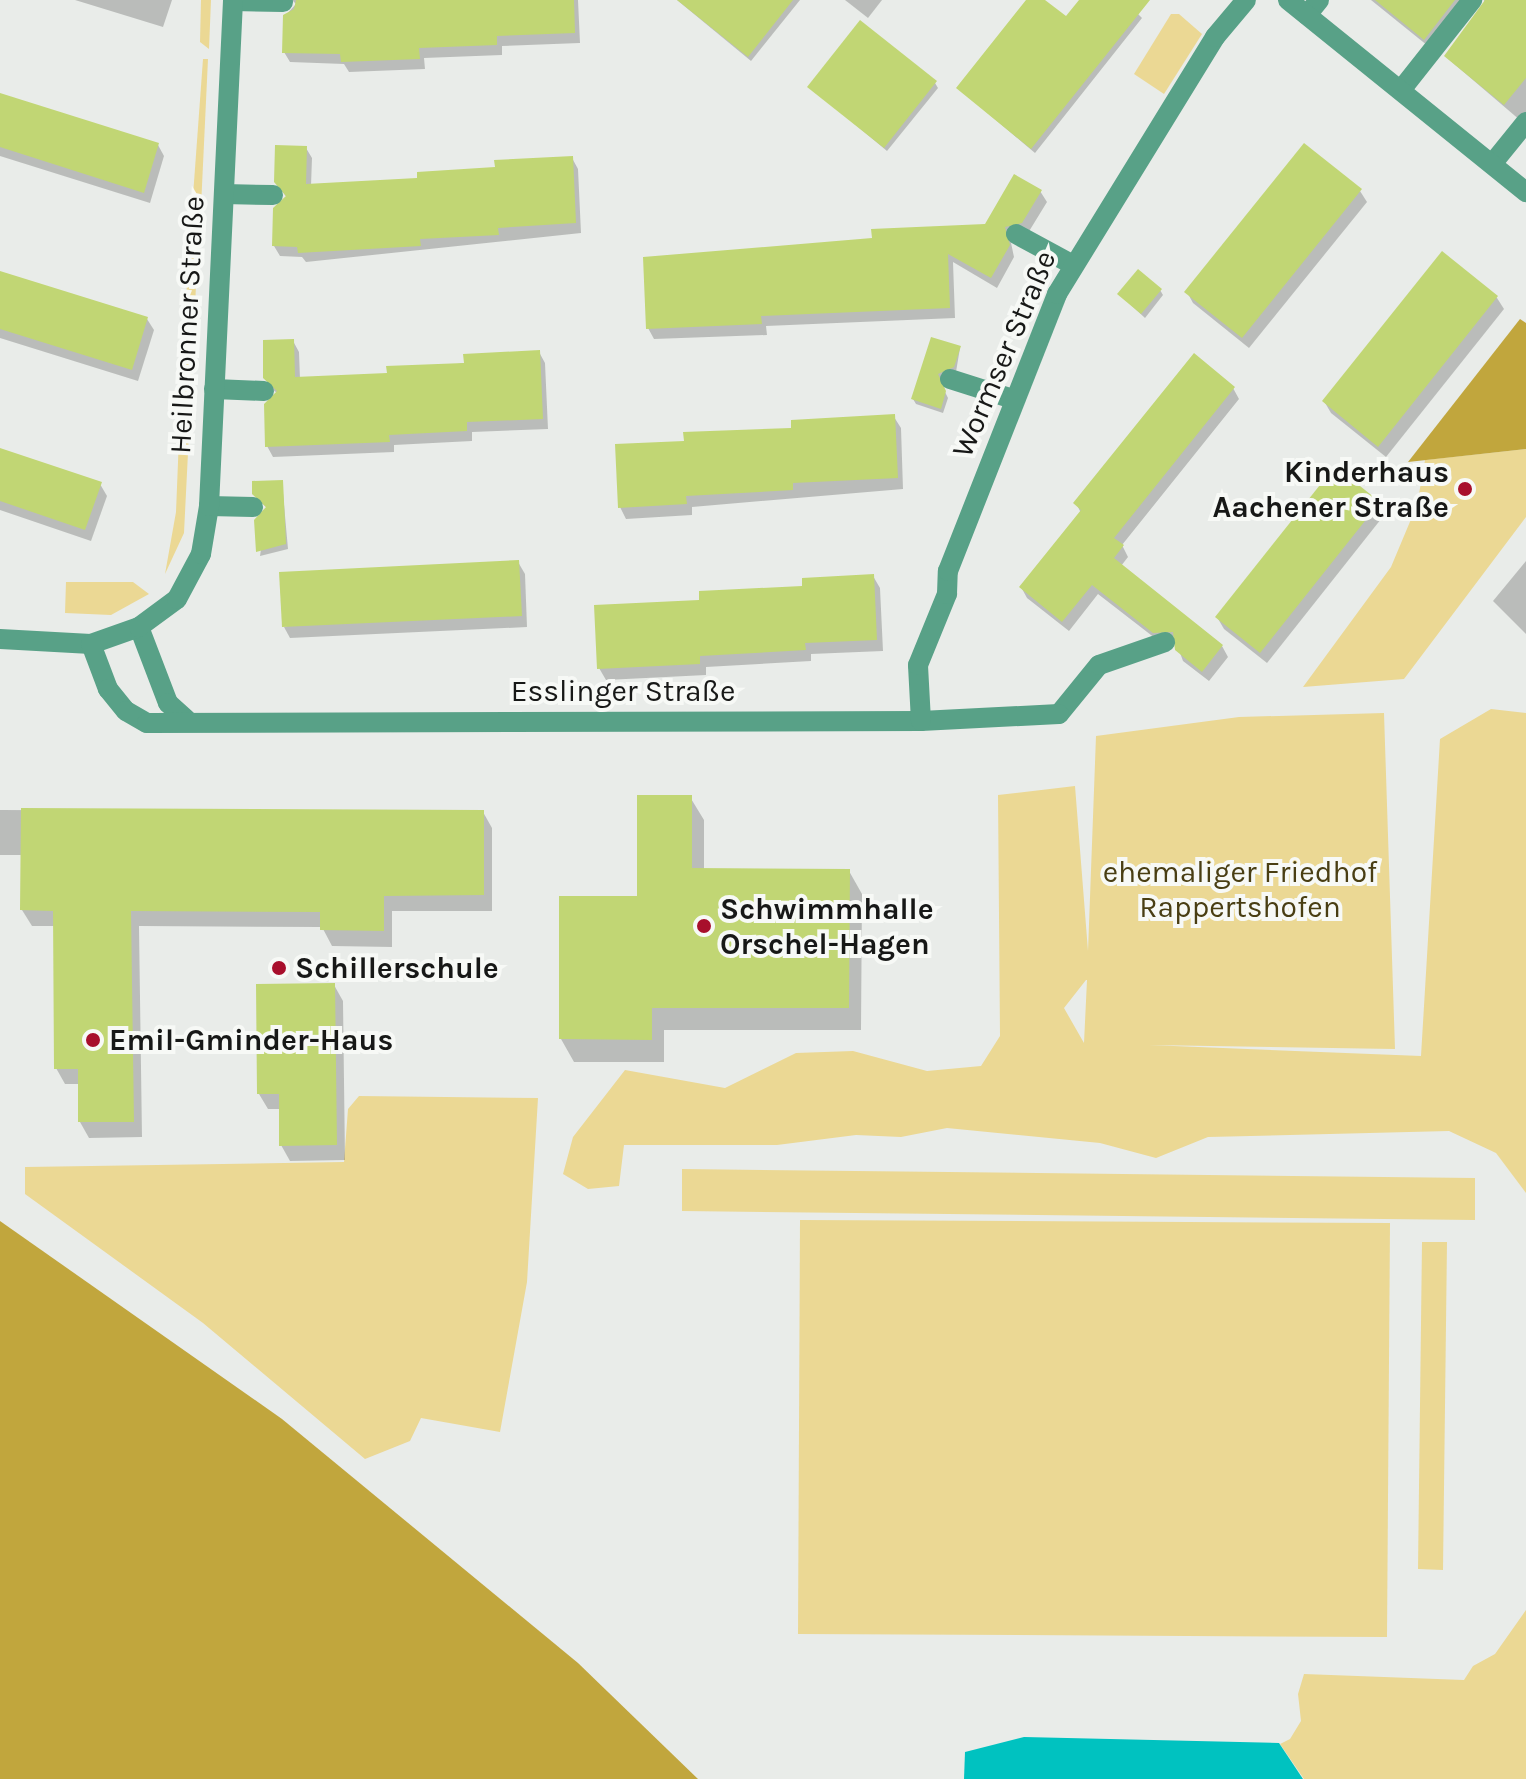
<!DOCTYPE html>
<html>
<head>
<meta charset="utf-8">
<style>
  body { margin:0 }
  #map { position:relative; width:1526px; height:1779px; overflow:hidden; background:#e9ece9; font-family:Karla,sans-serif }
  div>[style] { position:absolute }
  .green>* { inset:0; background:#ebd894 }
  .forest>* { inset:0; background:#c1a63d }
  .water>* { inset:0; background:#00c2c0 }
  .shadow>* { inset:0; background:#0003 }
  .building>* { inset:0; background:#c1d674 }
  .lane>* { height:20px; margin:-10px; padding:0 10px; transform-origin:10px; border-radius:10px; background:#58a187 }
  .street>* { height:20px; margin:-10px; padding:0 10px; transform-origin:10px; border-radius:10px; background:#58a187 }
  .dots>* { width:22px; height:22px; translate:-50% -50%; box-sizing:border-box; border:4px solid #f7f9f6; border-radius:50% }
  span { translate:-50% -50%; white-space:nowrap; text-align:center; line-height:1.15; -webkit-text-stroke:8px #f7f9f6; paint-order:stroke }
  .street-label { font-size:30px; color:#171817 }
  .poi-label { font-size:30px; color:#171817; font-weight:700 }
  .right { translate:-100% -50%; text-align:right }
  .left { translate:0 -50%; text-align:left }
  .park-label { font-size:30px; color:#493e13 }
</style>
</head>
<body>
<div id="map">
  <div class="green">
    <div style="clip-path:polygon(201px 0,211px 0,209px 49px,200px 42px)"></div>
    <div style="clip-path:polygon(1171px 14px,1179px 14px,1202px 34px,1164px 94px,1134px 74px)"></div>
    <div style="clip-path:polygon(203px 59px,208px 59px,200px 228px,191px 223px)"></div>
    <div style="clip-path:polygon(198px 236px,191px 405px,181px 402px,189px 242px)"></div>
    <div style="clip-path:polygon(180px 412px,190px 413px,184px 533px,165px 574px,176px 512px)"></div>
    <div style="clip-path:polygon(1526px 449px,1526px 517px,1404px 679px,1303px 687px,1391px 567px,1417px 505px,1425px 460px)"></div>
    <div style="clip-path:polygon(66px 582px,133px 582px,149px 594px,111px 615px,65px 613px)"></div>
    <div style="clip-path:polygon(evenodd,1491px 709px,1526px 713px,1526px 1193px,1496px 1153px,1449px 1131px,1208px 1137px,1156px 1158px,1100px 1143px,947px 1128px,901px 1137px,856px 1135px,777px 1145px,624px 1145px,619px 1186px,588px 1189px,563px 1174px,573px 1137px,625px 1070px,725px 1088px,796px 1053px,853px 1051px,927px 1071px,981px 1066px,1000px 1036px,998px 795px,1075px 786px,1088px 951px,1096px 736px,1239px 717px,1384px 713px,1395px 1049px,1149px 1045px,1421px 1056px,1440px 739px,1491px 709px,1086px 980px,1087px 980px,1084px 1043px,1064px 1008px,1086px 980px)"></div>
    <div style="clip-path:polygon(359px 1096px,538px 1098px,527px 1282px,500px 1432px,421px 1418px,410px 1441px,365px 1459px,203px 1323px,25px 1194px,25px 1167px,344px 1162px,348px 1109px)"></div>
    <div style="clip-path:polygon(682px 1169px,1475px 1178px,1475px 1220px,682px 1211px)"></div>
    <div style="clip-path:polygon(800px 1220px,1390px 1223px,1387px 1637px,798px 1634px)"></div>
    <div style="clip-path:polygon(1422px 1242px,1447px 1242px,1443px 1570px,1418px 1569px)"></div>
    <div style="clip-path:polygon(1526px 1610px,1526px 1779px,1304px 1779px,1280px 1744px,1290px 1739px,1301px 1721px,1298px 1694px,1304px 1674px,1464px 1680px,1473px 1666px,1495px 1654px)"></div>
  </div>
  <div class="forest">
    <div style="clip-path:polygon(1520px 319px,1526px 323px,1526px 449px,1408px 462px)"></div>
    <div style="clip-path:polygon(0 1221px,282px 1419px,578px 1663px,698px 1779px,0 1779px)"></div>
  </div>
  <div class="water">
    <div style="clip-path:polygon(1024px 1737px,1279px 1743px,1303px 1779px,964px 1779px,965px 1752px)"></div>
  </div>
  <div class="shadow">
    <div style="clip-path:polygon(75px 0,172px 0,163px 27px)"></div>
    <div style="clip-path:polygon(292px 0,578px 0,580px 43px,502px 46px,502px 55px,424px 58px,425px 69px,349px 72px,344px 64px,290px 62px,284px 52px,285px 16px,296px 4px)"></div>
    <div style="clip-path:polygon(677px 0,800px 0,751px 61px)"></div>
    <div style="clip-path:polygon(845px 0,882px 0,868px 18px)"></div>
    <div style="clip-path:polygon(1028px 0,1042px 0,1066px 19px,1081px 0,1124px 0,1142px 18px,1035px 153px,958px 88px)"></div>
    <div style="clip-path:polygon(1371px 0,1464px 0,1428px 46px)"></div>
    <div style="clip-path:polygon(1484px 0,1526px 0,1526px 120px,1521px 121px,1446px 57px,1485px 8px)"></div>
    <div style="clip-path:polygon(935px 83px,938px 88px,887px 151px,810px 87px)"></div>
    <div style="clip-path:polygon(0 95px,158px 145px,164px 156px,150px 203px,0 156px)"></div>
    <div style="clip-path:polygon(306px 148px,312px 158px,311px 186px,419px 180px,572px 158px,578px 169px,581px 233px,306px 262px,302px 257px,280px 256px,274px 246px,287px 198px,276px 182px)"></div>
    <div style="clip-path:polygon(1040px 191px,1047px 202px,1028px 233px,1010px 238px,1014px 257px,997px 288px,953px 262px,955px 318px,766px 326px,767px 335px,654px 339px,648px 328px,874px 240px,986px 226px)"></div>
    <div style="clip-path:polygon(1360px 191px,1367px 202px,1249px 348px,1193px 303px,1187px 292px)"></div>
    <div style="clip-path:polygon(1442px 253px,1497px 298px,1504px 309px,1386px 457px,1331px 413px,1324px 401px)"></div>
    <div style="clip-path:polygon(0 273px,147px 319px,154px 330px,138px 381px,0 338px)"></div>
    <div style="clip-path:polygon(1160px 290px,1163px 295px,1145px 318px,1119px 294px)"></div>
    <div style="clip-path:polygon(293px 341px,299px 352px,300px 379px,389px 374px,539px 352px,545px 363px,548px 429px,472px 432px,472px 441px,394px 445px,394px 452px,273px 457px,267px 446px,277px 393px,272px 389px)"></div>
    <div style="clip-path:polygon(960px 348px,956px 372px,939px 380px,948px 398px,943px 413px,916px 404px,913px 399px)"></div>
    <div style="clip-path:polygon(1233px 388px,1239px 399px,1122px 545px,1128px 557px,1121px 566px,1222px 646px,1228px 657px,1209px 681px,1183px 661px,1176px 642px,1160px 642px,1098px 594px,1069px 631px,1027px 598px,1021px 587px,1081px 513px,1076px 503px)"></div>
    <div style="clip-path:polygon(894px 417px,901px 428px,903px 489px,692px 507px,692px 515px,626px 519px,620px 507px,686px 443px)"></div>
    <div style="clip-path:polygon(0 450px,100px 484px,107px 496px,91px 541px,0 510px)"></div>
    <div style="clip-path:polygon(282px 482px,288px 549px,260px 556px,267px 508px,258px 499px)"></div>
    <div style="clip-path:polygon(1378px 503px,1385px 514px,1267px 663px,1224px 629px,1217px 617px)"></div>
    <div style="clip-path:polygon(1526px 561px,1526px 634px,1493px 601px)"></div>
    <div style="clip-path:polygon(518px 562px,525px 574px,527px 627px,290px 638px,284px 627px)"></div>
    <div style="clip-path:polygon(873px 576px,880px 588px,883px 651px,811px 654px,811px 661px,706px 667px,706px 675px,606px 680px,599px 668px,701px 602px)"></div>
    <div style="clip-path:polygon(690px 797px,704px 820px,704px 870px,849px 871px,862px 894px,861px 1030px,664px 1030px,664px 1062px,574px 1062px,561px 1039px)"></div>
    <div style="clip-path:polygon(0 810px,483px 812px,492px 828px,492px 911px,392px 911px,392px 947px,332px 946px,322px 927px,139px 926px,142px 1137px,89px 1138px,80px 1122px,80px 1084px,65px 1084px,56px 1068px,55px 926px,32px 926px,22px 910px,23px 855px,0 855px)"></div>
    <div style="clip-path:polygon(334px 985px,343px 1001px,345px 1160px,290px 1161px,281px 1145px,281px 1109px,268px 1109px,259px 1094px)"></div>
  </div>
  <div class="building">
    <div style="clip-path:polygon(296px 0,574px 0,575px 33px,497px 36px,497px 45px,419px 48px,420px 59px,341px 62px,340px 54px,282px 53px,283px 15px,294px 9px)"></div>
    <div style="clip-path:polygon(677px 0,793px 0,748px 57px)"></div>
    <div style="clip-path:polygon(1026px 0,1045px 0,1066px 16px,1079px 0,1150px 0,1031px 149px,956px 88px)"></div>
    <div style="clip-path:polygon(1375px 0,1455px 0,1424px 40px)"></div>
    <div style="clip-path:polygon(1485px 0,1526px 0,1526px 78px,1504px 105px,1444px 56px)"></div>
    <div style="clip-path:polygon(860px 20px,937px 81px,884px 148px,807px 87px)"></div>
    <div style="clip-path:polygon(0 93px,159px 143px,144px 193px,0 147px)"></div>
    <div style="clip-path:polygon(1304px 143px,1362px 189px,1242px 338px,1184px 292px)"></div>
    <div style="clip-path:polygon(275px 145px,307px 146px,306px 184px,417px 178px,417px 172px,495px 167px,494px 160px,573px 156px,576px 223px,498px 228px,499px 235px,420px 239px,421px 246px,298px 253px,297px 247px,272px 246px,273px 208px,286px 196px,274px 182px)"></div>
    <div style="clip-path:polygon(1014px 174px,1042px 190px,1022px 223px,1005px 227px,1010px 245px,991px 278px,948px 254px,950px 308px,761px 316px,762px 324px,646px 329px,643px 257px,872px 238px,871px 229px,985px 224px)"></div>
    <div style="clip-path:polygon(1442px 251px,1498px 296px,1378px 447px,1322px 401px)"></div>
    <div style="clip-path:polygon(1138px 269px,1162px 289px,1141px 314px,1117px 294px)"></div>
    <div style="clip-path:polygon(0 271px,148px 317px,132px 370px,0 329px)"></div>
    <div style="clip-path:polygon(931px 337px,961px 346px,954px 367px,938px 374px,946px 391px,941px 409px,911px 399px)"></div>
    <div style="clip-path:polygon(294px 339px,295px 377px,387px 373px,386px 366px,464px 363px,463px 354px,540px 350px,543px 419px,467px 422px,467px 431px,389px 435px,390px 442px,265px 447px,264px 404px,277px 391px,263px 378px,263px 340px)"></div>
    <div style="clip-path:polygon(1194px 353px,1235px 387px,1114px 538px,1124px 545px,1114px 558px,1223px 645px,1202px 672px,1175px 650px,1173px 632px,1153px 633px,1092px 585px,1062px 622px,1019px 587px,1081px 510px,1073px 503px)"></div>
    <div style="clip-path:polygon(895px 414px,898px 478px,793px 483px,793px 490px,686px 496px,687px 504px,618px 508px,615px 444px,684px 441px,683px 432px,791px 428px,791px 420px)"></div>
    <div style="clip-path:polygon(0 448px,102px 482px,85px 530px,0 501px)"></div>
    <div style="clip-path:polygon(1335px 466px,1380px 502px,1260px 653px,1215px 617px)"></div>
    <div style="clip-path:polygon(283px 480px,286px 544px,256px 552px,254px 520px,266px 507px,252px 494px,252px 481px)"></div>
    <div style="clip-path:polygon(519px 560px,522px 616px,282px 627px,279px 572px)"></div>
    <div style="clip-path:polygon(874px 574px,877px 640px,805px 643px,806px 650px,700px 656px,700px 664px,597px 669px,594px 605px,699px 600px,699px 591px,802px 586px,802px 578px)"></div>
    <div style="clip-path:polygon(637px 795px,692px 795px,692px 868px,850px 869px,849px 1008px,652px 1008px,652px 1040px,559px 1039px,559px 896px,637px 896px)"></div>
    <div style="clip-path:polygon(21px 808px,484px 810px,484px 895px,384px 896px,384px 931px,320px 930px,320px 912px,131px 911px,134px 1122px,78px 1122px,78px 1069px,54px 1069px,53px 911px,20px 910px)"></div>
    <div style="clip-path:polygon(335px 983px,337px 1145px,279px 1146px,279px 1094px,257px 1094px,256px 984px)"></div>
  </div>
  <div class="lane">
    <div style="left:233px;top:1px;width:50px;rotate:1.1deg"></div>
    <div style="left:1307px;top:15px;width:19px;rotate:-51deg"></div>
    <div style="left:1401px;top:90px;width:115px;rotate:-51.7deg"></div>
    <div style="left:1492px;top:164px;width:54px;rotate:-51deg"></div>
    <div style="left:224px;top:194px;width:49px;rotate:1.2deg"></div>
    <div style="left:1016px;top:234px;width:65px;rotate:28.5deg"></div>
    <div style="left:950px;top:379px;width:66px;rotate:17.6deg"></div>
    <div style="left:214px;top:389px;width:50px;rotate:2.3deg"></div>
    <div style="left:209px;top:506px;width:44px;rotate:1.3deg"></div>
    <div style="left:1059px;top:714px;width:63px;rotate:-50.8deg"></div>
    <div style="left:1099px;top:665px;width:70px;rotate:-19.2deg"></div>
  </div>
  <div class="street">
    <div style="left:1288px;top:0;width:306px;rotate:38.9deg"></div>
    <div style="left:139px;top:627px;width:81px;rotate:69.1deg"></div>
    <div style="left:168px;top:703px;width:25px;rotate:42deg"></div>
    <div style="left:0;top:639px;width:91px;rotate:3.1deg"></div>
    <div style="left:91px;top:644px;width:51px;rotate:-19.5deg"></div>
    <div style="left:139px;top:627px;width:47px;rotate:-36.4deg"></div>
    <div style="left:177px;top:599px;width:51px;rotate:-61.9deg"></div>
    <div style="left:201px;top:554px;width:49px;rotate:-80.5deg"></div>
    <div style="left:209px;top:506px;width:507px;rotate:-87.28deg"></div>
    <div style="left:91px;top:644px;width:48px;rotate:69.3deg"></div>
    <div style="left:108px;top:689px;width:28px;rotate:51deg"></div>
    <div style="left:126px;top:711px;width:24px;rotate:30deg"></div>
    <div style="left:147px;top:723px;width:774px;rotate:-0.15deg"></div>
    <div style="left:921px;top:721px;width:138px;rotate:-2.9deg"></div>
    <div style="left:921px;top:721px;width:56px;rotate:-93.1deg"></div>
    <div style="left:918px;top:665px;width:77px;rotate:-67.8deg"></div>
    <div style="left:947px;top:594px;width:23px;rotate:-88deg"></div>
    <div style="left:948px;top:571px;width:298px;rotate:-68.5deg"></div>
    <div style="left:1057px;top:294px;width:302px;rotate:-58.4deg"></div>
    <div style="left:1215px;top:37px;width:48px;rotate:-50deg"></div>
  </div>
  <div class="dots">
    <div style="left:1465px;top:489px;background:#a80f2c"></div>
    <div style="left:704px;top:926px;background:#a80f2c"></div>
    <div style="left:279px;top:968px;background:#a80f2c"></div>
    <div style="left:93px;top:1040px;background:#a80f2c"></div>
  </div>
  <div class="street-label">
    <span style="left:187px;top:325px;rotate:-87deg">Heilbronner Straße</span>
    <span style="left:1004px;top:354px;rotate:-67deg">Wormser Straße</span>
    <span style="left:623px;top:691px">Esslinger Straße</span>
  </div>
  <div class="poi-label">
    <span class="right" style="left:1449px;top:489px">Kinderhaus<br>Aachener Straße</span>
    <span class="left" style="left:720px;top:926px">Schwimmhalle<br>Orschel-Hagen</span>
    <span class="left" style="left:295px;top:968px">Schillerschule</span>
    <span class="left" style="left:109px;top:1040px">Emil-Gminder-Haus</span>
  </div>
  <div class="park-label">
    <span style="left:1240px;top:889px">ehemaliger Friedhof<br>Rappertshofen</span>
  </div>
</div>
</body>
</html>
